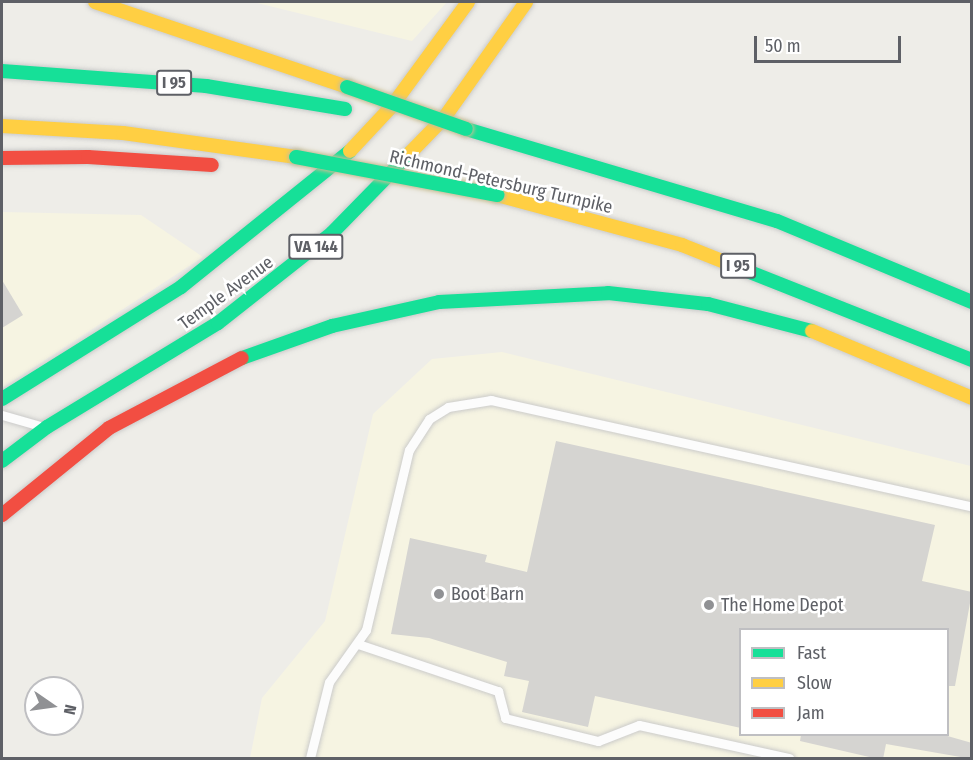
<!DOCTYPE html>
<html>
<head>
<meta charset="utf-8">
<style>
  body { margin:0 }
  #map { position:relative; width:973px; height:760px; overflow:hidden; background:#eeede8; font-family:"Fira Sans Condensed",sans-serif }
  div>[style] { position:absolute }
  .commercial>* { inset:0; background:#f6f4e2 }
  .building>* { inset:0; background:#d5d4d1 }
  .roads { filter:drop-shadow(0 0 2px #cbcbca) drop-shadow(0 0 2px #cbcbca) }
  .lane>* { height:9px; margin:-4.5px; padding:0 4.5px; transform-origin:4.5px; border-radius:4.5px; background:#fcfcfc }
  .fast>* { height:14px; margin:-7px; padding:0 7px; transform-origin:7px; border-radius:7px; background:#16e098 }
  .slow>* { height:14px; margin:-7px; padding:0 7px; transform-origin:7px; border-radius:7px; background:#ffcf43 }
  .jam>* { height:14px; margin:-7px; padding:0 7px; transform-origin:7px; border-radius:7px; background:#f24e42 }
  .bridges { filter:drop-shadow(0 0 2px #c6bd95) drop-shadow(0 0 2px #c6bd95) }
  .fast-bridge>* { height:14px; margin:-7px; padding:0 7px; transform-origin:7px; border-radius:7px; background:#16e098 }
  .dots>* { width:16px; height:16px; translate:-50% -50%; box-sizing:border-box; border:3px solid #fff; border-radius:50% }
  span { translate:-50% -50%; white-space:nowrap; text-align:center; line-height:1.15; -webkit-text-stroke:5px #fff; paint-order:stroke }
  .shield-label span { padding:2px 4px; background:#fff; border:2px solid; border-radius:4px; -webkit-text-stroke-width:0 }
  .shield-label { font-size:16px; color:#5e6066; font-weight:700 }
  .street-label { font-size:18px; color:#5e6066 }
  .poi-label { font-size:18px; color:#5e6066 }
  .left { translate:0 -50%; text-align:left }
  .frame { position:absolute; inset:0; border:3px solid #5e6066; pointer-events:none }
  .legend { position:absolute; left:739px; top:628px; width:210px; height:108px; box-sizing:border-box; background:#fff; border:2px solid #bfbfc2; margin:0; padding:8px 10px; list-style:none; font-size:18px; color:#5e6066 }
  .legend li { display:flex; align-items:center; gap:12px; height:30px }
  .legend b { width:30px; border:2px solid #bfbfc2 }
  .north { position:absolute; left:24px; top:676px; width:60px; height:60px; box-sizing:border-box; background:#fff; border:2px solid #bfbfc2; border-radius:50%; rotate:103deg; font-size:16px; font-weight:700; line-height:24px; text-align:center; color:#5e6066 }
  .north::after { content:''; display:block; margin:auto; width:21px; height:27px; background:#909194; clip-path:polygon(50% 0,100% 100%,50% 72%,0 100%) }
  .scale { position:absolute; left:754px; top:36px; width:147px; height:27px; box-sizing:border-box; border:3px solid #5e6066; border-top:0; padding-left:8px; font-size:18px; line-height:21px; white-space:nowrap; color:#5e6066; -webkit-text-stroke:4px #fff; paint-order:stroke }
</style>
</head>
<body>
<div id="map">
  <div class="commercial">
    <div style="clip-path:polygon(253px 2px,447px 2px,412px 41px)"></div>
    <div style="clip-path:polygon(2px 212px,141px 215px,203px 257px,2px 388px)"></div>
    <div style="clip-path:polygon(evenodd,502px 352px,971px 466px,971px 758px,250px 758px,262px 698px,325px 621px,373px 414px,432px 359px,502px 352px,740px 630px,948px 630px,948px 734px,740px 734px,740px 630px)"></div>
  </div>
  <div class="building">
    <div style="clip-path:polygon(2px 280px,23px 315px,2px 328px)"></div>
    <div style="clip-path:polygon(556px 441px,935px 525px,922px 581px,972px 592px,955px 686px,948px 686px,948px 630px,741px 630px,741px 728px,595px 696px,588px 727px,522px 712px,529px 681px,504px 676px,507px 662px,429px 638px,391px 634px,410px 538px,487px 555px,485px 562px,527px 572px)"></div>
    <div style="clip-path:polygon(801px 735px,944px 735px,972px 743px,972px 759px,886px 744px,883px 759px,878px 759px,800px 741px)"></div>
  </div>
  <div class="roads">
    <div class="lane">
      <div style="left:2px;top:415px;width:40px;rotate:16deg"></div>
      <div style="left:358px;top:644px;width:148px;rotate:18.6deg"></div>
      <div style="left:498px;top:691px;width:28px;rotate:75deg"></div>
      <div style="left:505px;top:718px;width:96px;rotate:13.9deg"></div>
      <div style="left:598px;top:741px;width:44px;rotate:-21.3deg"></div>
      <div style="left:639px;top:725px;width:154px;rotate:12.4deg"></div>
      <div style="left:310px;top:758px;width:78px;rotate:-76deg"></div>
      <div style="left:329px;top:682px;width:64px;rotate:-54.6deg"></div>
      <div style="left:366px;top:630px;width:185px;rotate:-76.6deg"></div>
      <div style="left:409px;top:450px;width:37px;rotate:-57deg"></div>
      <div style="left:429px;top:419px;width:22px;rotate:-32deg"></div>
      <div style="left:448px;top:407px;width:44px;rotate:-9.2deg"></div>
      <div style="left:491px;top:400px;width:493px;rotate:12.5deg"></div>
    </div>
    <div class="fast">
      <div style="left:2px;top:71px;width:205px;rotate:4.2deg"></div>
      <div style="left:206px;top:86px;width:141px;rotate:9.4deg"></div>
      <div style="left:466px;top:129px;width:324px;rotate:16.5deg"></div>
      <div style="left:777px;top:221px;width:211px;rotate:22.6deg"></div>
      <div style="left:732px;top:265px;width:258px;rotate:21.6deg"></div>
      <div style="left:242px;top:358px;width:96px;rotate:-19.6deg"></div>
      <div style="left:332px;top:326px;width:110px;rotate:-12.6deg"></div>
      <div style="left:439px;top:302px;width:169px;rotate:-3deg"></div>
      <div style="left:608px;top:293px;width:101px;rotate:6.3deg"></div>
      <div style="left:708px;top:304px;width:107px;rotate:14.6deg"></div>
      <div style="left:2px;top:399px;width:211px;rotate:-32deg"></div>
      <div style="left:181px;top:287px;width:217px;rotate:-38.8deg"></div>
      <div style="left:2px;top:461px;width:56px;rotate:-37.1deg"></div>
      <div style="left:47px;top:427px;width:200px;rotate:-31.3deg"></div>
      <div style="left:218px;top:323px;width:145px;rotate:-38.3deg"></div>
      <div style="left:332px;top:233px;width:112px;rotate:-45.7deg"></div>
    </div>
    <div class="slow">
      <div style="left:95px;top:2px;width:266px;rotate:18.6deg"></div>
      <div style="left:2px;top:126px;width:121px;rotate:3.3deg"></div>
      <div style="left:123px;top:133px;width:175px;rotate:7.9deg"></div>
      <div style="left:350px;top:151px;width:62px;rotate:-47deg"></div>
      <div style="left:392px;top:106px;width:129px;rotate:-53.8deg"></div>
      <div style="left:410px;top:153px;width:49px;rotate:-45.8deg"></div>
      <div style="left:444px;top:118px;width:142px;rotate:-54.7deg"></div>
      <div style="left:497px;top:195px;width:192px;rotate:15.1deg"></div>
      <div style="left:682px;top:245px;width:54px;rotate:21.8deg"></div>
      <div style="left:812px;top:331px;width:173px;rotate:22.7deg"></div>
    </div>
    <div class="jam">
      <div style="left:2px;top:158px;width:86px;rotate:-0.7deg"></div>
      <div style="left:88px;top:157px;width:124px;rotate:3.7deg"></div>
      <div style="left:2px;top:515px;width:138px;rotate:-39.1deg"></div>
      <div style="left:109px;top:428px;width:150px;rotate:-27.8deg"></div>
    </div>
  </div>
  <div class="bridges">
    <div class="fast-bridge">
      <div style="left:347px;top:87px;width:126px;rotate:19.4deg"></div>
      <div style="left:296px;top:157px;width:205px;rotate:10.7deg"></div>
    </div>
  </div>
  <div class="dots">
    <div style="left:439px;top:594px;background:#909194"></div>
    <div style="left:709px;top:605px;background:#909194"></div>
  </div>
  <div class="shield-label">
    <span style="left:174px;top:83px">I 95</span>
    <span style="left:316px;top:247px">VA 144</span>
    <span style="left:738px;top:266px">I 95</span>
  </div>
  <div class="street-label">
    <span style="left:501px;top:182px;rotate:13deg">Richmond-Petersburg Turnpike</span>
    <span style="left:226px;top:293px;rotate:-36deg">Temple Avenue</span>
  </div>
  <div class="poi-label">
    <span class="left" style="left:451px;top:594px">Boot Barn</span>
    <span class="left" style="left:721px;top:605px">The Home Depot</span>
  </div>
  <div class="frame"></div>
  <ul class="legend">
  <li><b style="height:8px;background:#16e098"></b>Fast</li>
  <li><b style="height:8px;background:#ffcf43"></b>Slow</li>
  <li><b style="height:8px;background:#f24e42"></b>Jam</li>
  </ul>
  <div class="north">N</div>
  <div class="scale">50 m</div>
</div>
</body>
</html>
